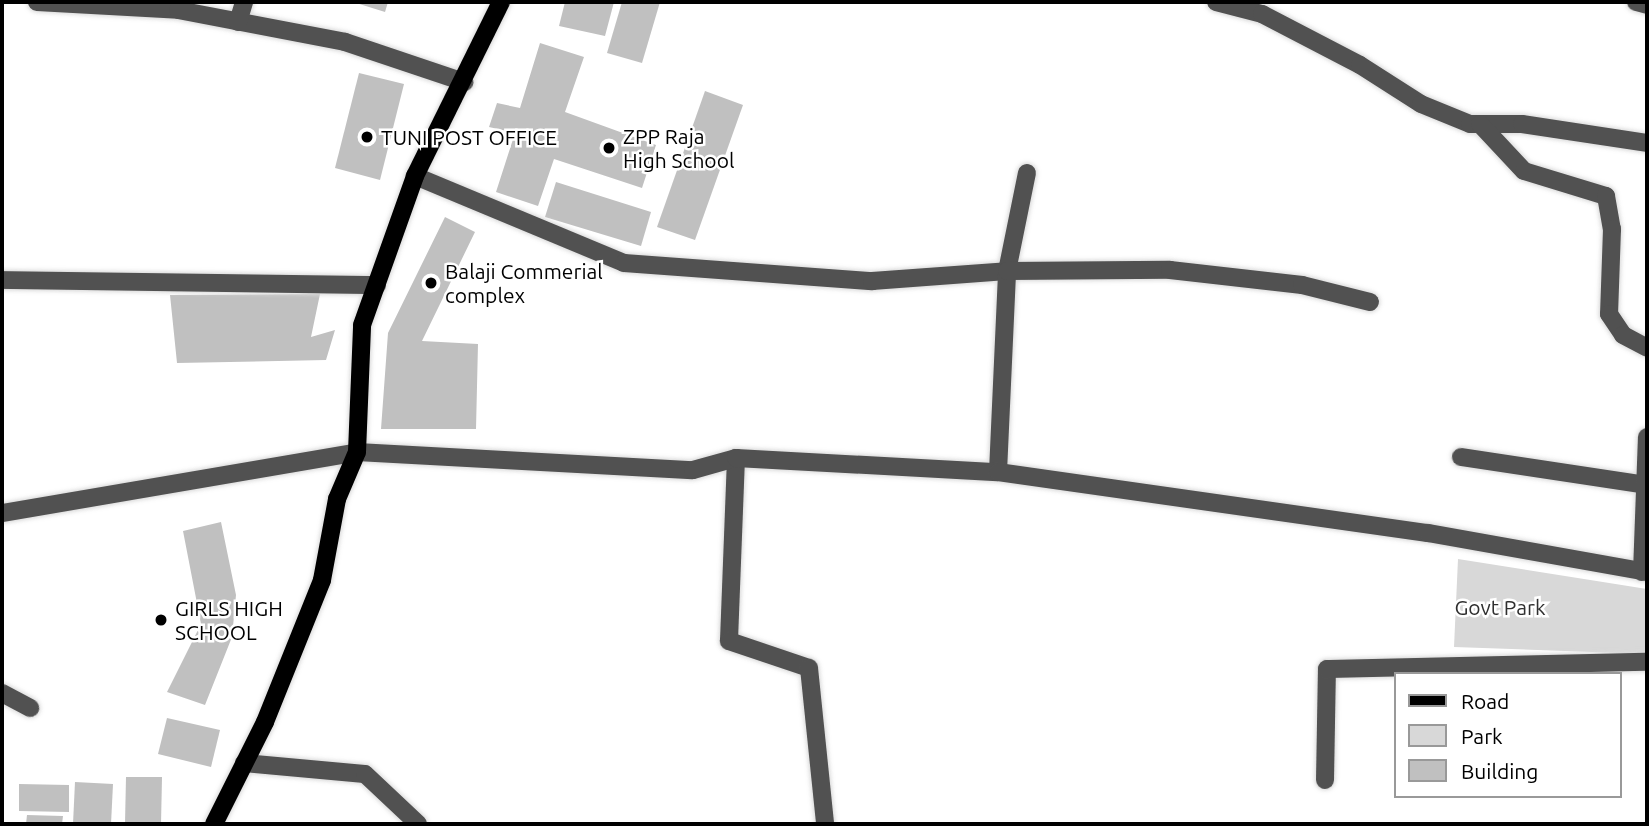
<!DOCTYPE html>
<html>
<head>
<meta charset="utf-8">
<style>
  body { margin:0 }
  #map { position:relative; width:1649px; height:826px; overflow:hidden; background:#fff; font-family:Ubuntu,sans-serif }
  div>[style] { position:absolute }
  .green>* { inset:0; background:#d8d8d8 }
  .building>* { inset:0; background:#c0c0c0 }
  .roads { filter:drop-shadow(0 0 2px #dbdbdb) drop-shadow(0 0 2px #dbdbdb) }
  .minor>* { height:18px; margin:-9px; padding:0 9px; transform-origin:9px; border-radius:9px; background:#515151 }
  .major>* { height:18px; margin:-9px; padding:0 9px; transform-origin:9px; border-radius:9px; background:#000 }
  .dots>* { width:19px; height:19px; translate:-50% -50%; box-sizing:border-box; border:4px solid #fff; border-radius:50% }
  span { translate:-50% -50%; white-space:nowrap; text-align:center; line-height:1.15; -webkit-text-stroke:5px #fff; paint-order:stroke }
  .poi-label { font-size:21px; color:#000 }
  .left { translate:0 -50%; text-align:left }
  .park-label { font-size:21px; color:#2f2f2f }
  .frame { position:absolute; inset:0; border:4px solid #000; pointer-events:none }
  .legend { position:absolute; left:1394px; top:672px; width:228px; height:126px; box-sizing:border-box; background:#fff; border:2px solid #999; margin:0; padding:9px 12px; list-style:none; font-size:21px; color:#000 }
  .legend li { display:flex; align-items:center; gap:14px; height:35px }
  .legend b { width:35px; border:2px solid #999 }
</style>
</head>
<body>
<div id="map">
  <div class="green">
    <div style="clip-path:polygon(1458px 559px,1647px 589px,1647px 654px,1454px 647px)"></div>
  </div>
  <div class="building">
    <div style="clip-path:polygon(353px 2px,388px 2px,385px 12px)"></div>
    <div style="clip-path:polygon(565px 2px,614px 2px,605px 36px,559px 26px)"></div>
    <div style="clip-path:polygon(622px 2px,660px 2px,642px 63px,607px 53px)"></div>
    <div style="clip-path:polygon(540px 43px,584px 57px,565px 112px,656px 145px,642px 188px,554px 159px,538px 206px,496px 192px,515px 133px,489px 127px,497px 103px,520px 108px)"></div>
    <div style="clip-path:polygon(359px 73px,404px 84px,380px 180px,335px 168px)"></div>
    <div style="clip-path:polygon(705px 91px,743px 105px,695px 240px,657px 227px)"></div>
    <div style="clip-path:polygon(556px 182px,651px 212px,641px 246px,545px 217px)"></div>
    <div style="clip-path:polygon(445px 217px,475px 232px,422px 341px,478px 344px,476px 429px,381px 429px,388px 333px)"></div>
    <div style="clip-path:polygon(320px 294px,311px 337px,335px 330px,326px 360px,177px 363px,170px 295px)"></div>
    <div style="clip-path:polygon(221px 522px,236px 595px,232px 637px,205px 705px,167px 692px,201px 624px,183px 531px)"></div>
    <div style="clip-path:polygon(167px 718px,220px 730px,211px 767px,158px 754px)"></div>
    <div style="clip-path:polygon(126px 777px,162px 777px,161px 824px,125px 824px)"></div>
    <div style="clip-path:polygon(75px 782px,113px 784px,111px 824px,73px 824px)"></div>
    <div style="clip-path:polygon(19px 784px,69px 785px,69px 812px,19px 811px)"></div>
    <div style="clip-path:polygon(27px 815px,63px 816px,62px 824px,26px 824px)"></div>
  </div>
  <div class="roads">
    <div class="minor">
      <div style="left:37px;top:2px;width:141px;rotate:3.2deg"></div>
      <div style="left:178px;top:10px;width:170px;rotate:10.8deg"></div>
      <div style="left:345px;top:42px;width:126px;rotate:18.6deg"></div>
      <div style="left:1216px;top:2px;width:48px;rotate:14.6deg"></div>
      <div style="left:1262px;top:14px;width:110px;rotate:27.5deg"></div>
      <div style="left:1360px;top:65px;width:72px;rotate:32.6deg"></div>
      <div style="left:1421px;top:104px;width:53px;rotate:22.2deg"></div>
      <div style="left:1470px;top:124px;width:52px"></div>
      <div style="left:1522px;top:124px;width:126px;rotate:8.6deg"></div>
      <div style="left:1636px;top:2px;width:11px;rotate:15deg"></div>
      <div style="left:238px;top:22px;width:21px;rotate:-73deg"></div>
      <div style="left:1480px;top:124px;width:64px;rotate:46.9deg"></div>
      <div style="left:1524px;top:171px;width:86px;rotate:17deg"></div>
      <div style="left:1606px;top:196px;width:34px;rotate:80deg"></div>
      <div style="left:1612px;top:229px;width:85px;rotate:92deg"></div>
      <div style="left:1609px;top:314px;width:25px;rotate:56deg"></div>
      <div style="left:1623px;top:335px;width:27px;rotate:28deg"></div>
      <div style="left:415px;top:176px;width:226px;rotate:22.6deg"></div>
      <div style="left:624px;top:263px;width:249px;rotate:4.2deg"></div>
      <div style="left:872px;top:281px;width:135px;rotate:-4.2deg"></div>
      <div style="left:1007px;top:271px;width:100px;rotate:-78.5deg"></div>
      <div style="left:2px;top:280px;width:375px;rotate:0.8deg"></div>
      <div style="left:1461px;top:457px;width:188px;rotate:8.6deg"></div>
      <div style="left:736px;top:458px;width:183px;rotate:92.2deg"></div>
      <div style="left:729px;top:641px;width:84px;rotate:18.6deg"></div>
      <div style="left:809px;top:668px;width:157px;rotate:84.1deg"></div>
      <div style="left:998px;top:472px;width:201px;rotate:-87.4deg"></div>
      <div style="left:1007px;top:271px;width:163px;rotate:-0.4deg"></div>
      <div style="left:1170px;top:270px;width:133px;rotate:6.5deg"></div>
      <div style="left:1302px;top:285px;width:70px;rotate:14deg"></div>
      <div style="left:2px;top:513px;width:360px;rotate:-9.7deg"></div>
      <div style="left:357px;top:452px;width:336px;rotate:3.1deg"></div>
      <div style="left:693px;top:470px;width:45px;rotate:-15.6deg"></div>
      <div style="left:736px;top:458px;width:262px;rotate:3.1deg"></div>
      <div style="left:998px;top:472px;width:434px;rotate:8.1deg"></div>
      <div style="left:1428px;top:533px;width:222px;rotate:10.1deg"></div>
      <div style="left:1642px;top:572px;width:135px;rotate:-87.9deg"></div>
      <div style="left:2px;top:693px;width:32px;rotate:28deg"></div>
      <div style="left:244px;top:763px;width:121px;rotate:5.2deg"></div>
      <div style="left:365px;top:774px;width:73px;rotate:43.3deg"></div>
      <div style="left:1325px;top:780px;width:111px;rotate:-89deg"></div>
      <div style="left:1327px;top:669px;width:320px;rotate:-1.3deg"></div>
    </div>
    <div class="major">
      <div style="left:214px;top:824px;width:114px;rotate:-63.4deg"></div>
      <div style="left:265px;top:722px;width:153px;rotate:-68.1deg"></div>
      <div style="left:322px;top:580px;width:82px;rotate:-79.5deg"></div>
      <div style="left:337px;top:499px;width:51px;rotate:-66.9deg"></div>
      <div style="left:357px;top:452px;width:127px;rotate:-87.7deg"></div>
      <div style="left:362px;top:325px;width:158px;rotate:-70.4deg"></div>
      <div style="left:415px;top:176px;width:194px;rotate:-63.7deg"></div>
    </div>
  </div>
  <div class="dots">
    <div style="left:367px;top:137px;background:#000"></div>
    <div style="left:609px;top:148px;background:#000"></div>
    <div style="left:431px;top:283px;background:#000"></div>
    <div style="left:161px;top:620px;background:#000"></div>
  </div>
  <div class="poi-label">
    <span class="left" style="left:623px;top:148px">ZPP Raja<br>High School</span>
    <span class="left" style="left:381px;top:137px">TUNI POST OFFICE</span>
    <span class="left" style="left:445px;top:283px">Balaji Commerial<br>complex</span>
    <span class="left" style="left:175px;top:620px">GIRLS HIGH<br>SCHOOL</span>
  </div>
  <div class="park-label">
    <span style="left:1500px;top:607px">Govt Park</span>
  </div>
  <div class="frame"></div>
  <ul class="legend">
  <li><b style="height:9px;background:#000"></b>Road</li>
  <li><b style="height:19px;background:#d8d8d8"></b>Park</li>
  <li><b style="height:19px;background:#c0c0c0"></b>Building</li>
  </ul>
</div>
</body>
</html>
